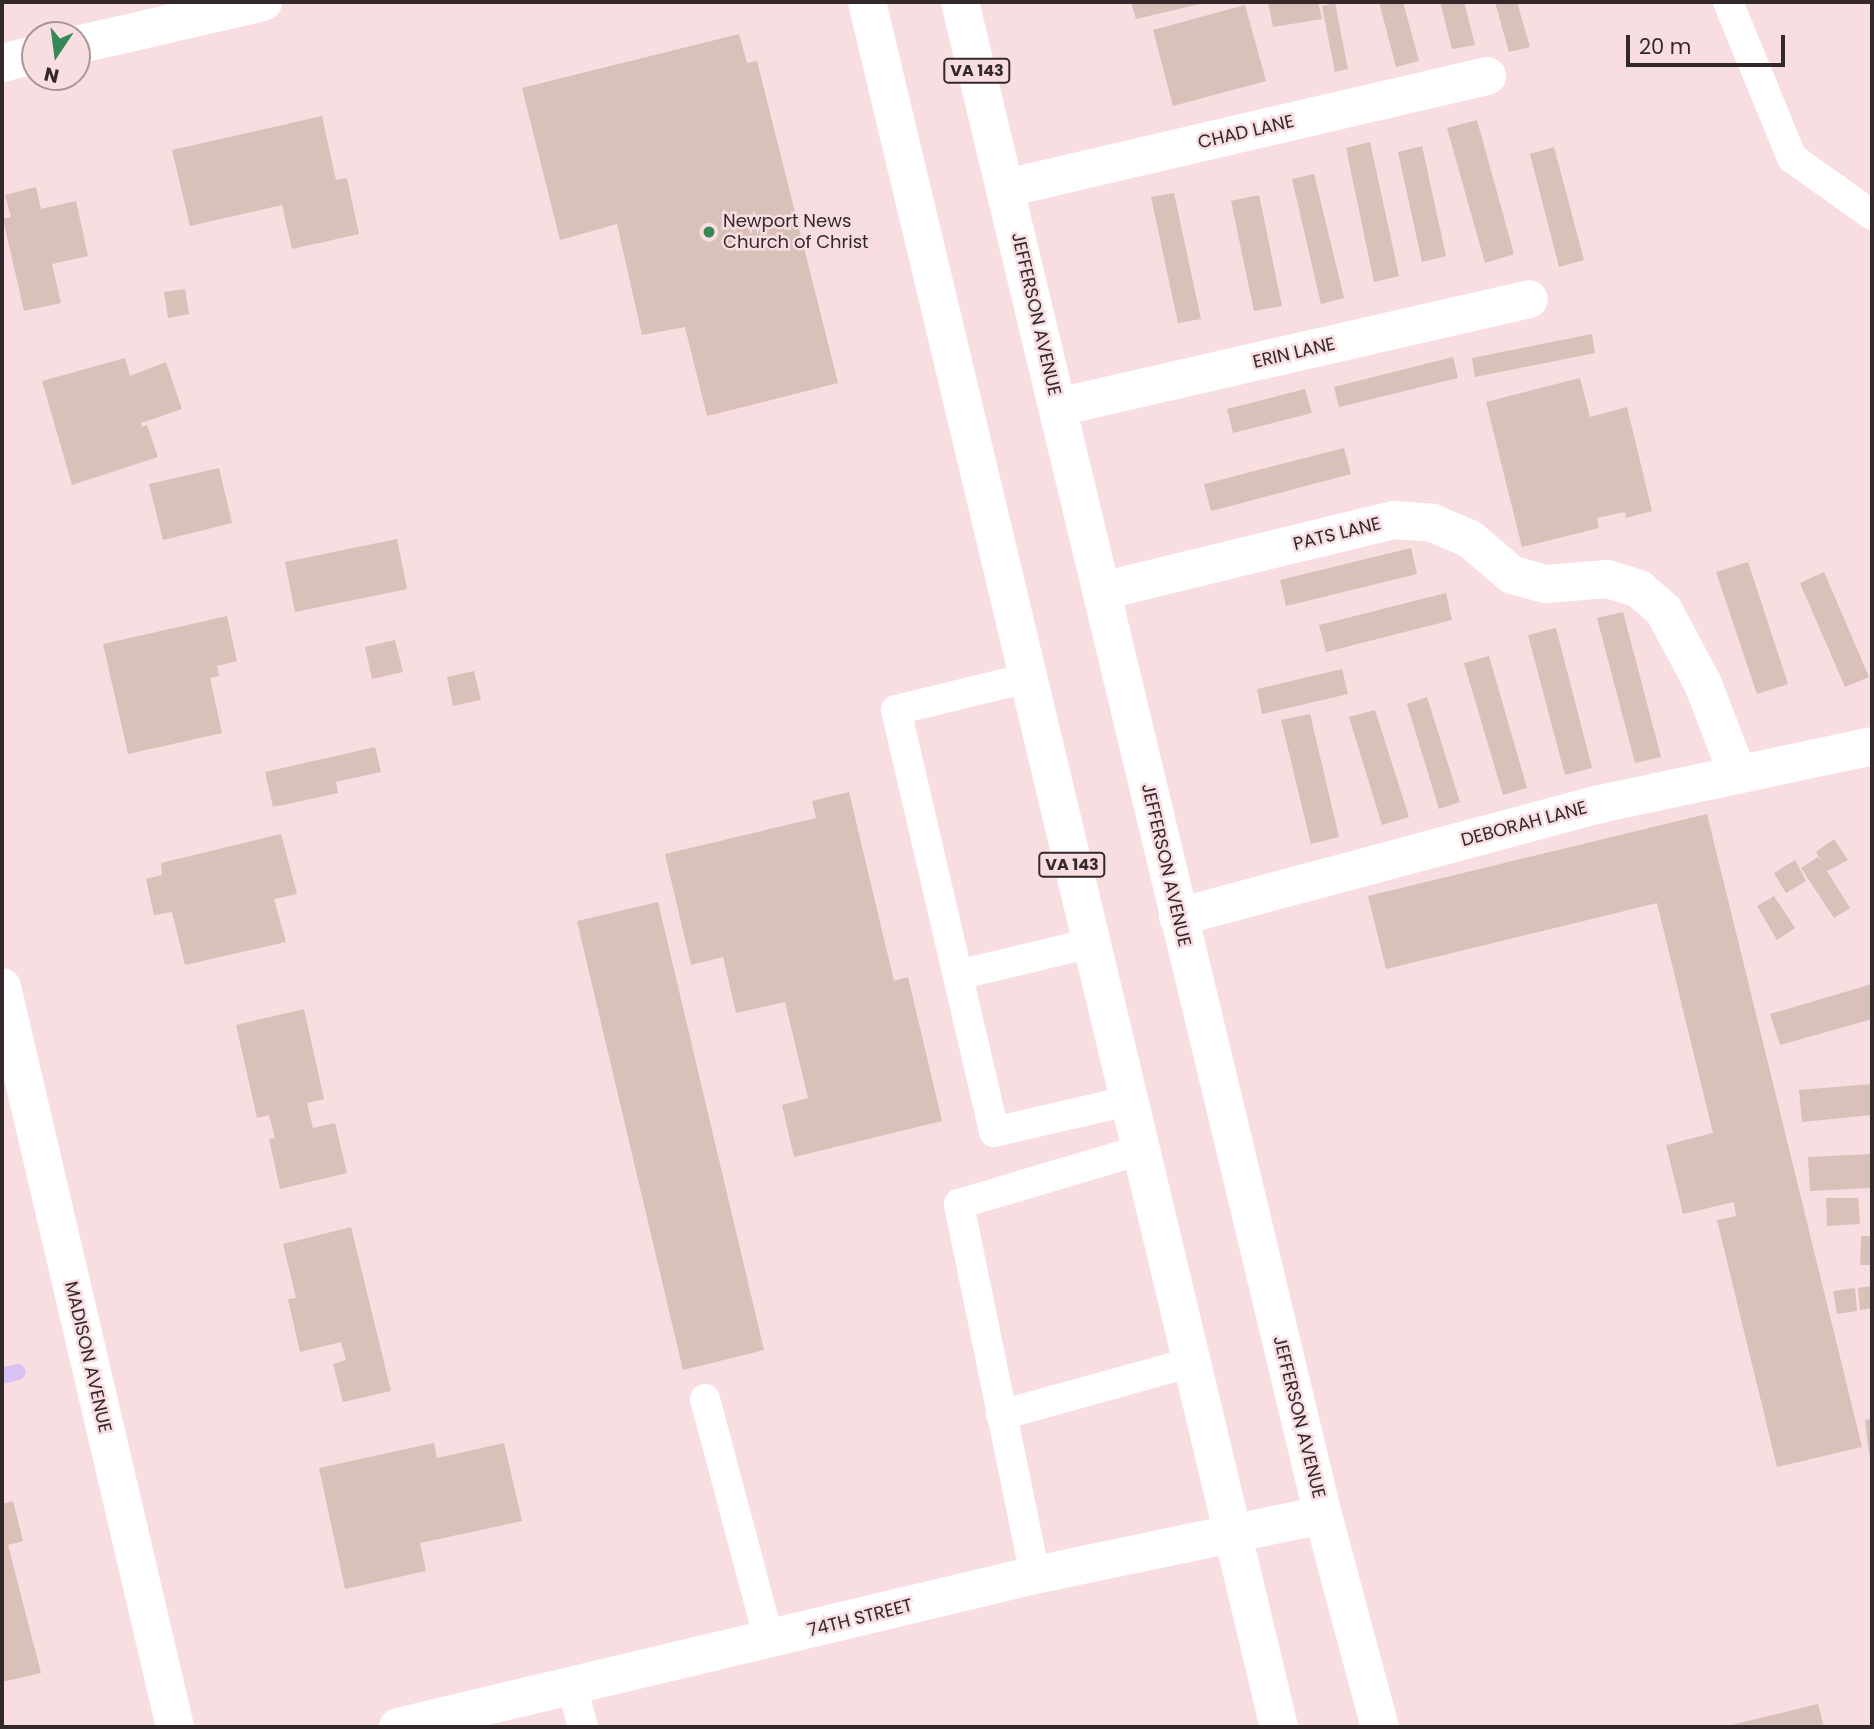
<!DOCTYPE html>
<html>
<head>
<meta charset="utf-8">
<style>
  body { margin:0 }
  #map { position:relative; width:1874px; height:1729px; overflow:hidden; background:#f8dde1; font-family:Poppins,sans-serif }
  div>[style] { position:absolute }
  .stream>* { height:16px; margin:-8px; padding:0 8px; transform-origin:8px; border-radius:8px; background:#dac1f3 }
  .building>* { inset:0; background:#d9c0b9 }
  .lane>* { height:30px; margin:-15px; padding:0 15px; transform-origin:15px; border-radius:15px; background:#fff }
  .street>* { height:38px; margin:-19px; padding:0 19px; transform-origin:19px; border-radius:19px; background:#fff }
  .primary>* { height:38px; margin:-19px; padding:0 19px; transform-origin:19px; border-radius:19px; background:#fff }
  .dots>* { width:19px; height:19px; translate:-50% -50%; box-sizing:border-box; border:4px solid #f8dde1; border-radius:50% }
  span { translate:-50% -50%; white-space:nowrap; text-align:center; line-height:1.15; -webkit-text-stroke:5px #f8dde1; paint-order:stroke }
  .shield-label span { padding:2px 5px; background:#f8dde1; border:2px solid; border-radius:5px; -webkit-text-stroke-width:0 }
  .shield-label { font-size:16px; color:#33292b; font-weight:700 }
  .street-label { font-size:18px; color:#33292b }
  .poi-label { font-size:18px; color:#33292b }
  .left { translate:0 -50%; text-align:left }
  .frame { position:absolute; inset:0; border:4px solid #33292b; pointer-events:none }
  .north { position:absolute; left:21px; top:21px; width:70px; height:70px; box-sizing:border-box; background:#f8dde1; border:2px solid #a99598; border-radius:50%; rotate:193deg; font-size:19px; font-weight:700; line-height:28px; text-align:center; color:#33292b }
  .north::after { content:''; display:block; margin:auto; width:24px; height:32px; background:#368859; clip-path:polygon(50% 0,100% 100%,50% 72%,0 100%) }
  .scale { position:absolute; left:1626px; top:35px; width:159px; height:32px; box-sizing:border-box; border:4px solid #33292b; border-top:0; padding-left:9px; font-size:21px; line-height:24px; white-space:nowrap; color:#33292b; -webkit-text-stroke:5px #f8dde1; paint-order:stroke }
</style>
</head>
<body>
<div id="map">
  <div class="stream">
    <div style="left:2px;top:1376px;width:16px;rotate:-14deg"></div>
  </div>
  <div class="building">
    <div style="clip-path:polygon(1131px 2px,1204px 2px,1204px 3px,1136px 19px)"></div>
    <div style="clip-path:polygon(1268px 2px,1318px 2px,1322px 19px,1273px 27px)"></div>
    <div style="clip-path:polygon(1379px 2px,1403px 2px,1419px 61px,1396px 67px)"></div>
    <div style="clip-path:polygon(1440px 2px,1464px 2px,1475px 45px,1452px 49px)"></div>
    <div style="clip-path:polygon(1495px 2px,1517px 2px,1530px 47px,1509px 52px)"></div>
    <div style="clip-path:polygon(1335px 3px,1348px 69px,1335px 72px,1322px 6px)"></div>
    <div style="clip-path:polygon(1245px 5px,1266px 81px,1173px 106px,1153px 30px)"></div>
    <div style="clip-path:polygon(739px 34px,747px 63px,757px 61px,838px 383px,707px 416px,685px 327px,642px 335px,617px 224px,560px 240px,522px 88px)"></div>
    <div style="clip-path:polygon(322px 116px,336px 180px,347px 178px,359px 234px,292px 249px,282px 205px,190px 226px,172px 150px)"></div>
    <div style="clip-path:polygon(1477px 120px,1514px 254px,1485px 263px,1447px 128px)"></div>
    <div style="clip-path:polygon(1370px 142px,1399px 276px,1374px 282px,1346px 148px)"></div>
    <div style="clip-path:polygon(1422px 146px,1446px 256px,1422px 262px,1398px 152px)"></div>
    <div style="clip-path:polygon(1554px 147px,1584px 260px,1559px 267px,1530px 154px)"></div>
    <div style="clip-path:polygon(1314px 174px,1344px 298px,1321px 304px,1292px 179px)"></div>
    <div style="clip-path:polygon(36px 187px,41px 209px,76px 201px,88px 256px,52px 264px,61px 303px,24px 311px,3px 219px,11px 217px,5px 195px)"></div>
    <div style="clip-path:polygon(1174px 193px,1201px 319px,1178px 323px,1151px 197px)"></div>
    <div style="clip-path:polygon(1259px 195px,1282px 306px,1254px 311px,1231px 201px)"></div>
    <div style="clip-path:polygon(185px 289px,189px 314px,168px 318px,164px 292px)"></div>
    <div style="clip-path:polygon(1592px 334px,1595px 353px,1475px 377px,1472px 358px)"></div>
    <div style="clip-path:polygon(1453px 357px,1458px 378px,1339px 407px,1334px 387px)"></div>
    <div style="clip-path:polygon(125px 358px,130px 376px,166px 362px,182px 409px,141px 423px,142px 427px,147px 425px,158px 457px,72px 485px,42px 381px)"></div>
    <div style="clip-path:polygon(1580px 378px,1590px 417px,1627px 407px,1652px 511px,1626px 518px,1625px 512px,1597px 518px,1599px 528px,1522px 547px,1486px 402px)"></div>
    <div style="clip-path:polygon(1305px 389px,1312px 413px,1233px 433px,1227px 409px)"></div>
    <div style="clip-path:polygon(1344px 448px,1351px 474px,1211px 511px,1204px 484px)"></div>
    <div style="clip-path:polygon(219px 468px,232px 523px,163px 540px,149px 484px)"></div>
    <div style="clip-path:polygon(397px 539px,407px 589px,295px 612px,285px 562px)"></div>
    <div style="clip-path:polygon(1411px 548px,1417px 574px,1286px 606px,1280px 580px)"></div>
    <div style="clip-path:polygon(1748px 562px,1788px 684px,1757px 694px,1716px 572px)"></div>
    <div style="clip-path:polygon(1824px 572px,1869px 677px,1845px 687px,1800px 583px)"></div>
    <div style="clip-path:polygon(1446px 593px,1452px 620px,1326px 652px,1319px 625px)"></div>
    <div style="clip-path:polygon(1623px 612px,1661px 757px,1635px 763px,1597px 618px)"></div>
    <div style="clip-path:polygon(227px 616px,237px 661px,217px 666px,219px 676px,210px 678px,222px 733px,128px 754px,103px 644px)"></div>
    <div style="clip-path:polygon(1556px 628px,1592px 768px,1565px 775px,1528px 635px)"></div>
    <div style="clip-path:polygon(395px 640px,403px 672px,372px 679px,365px 647px)"></div>
    <div style="clip-path:polygon(1489px 656px,1527px 788px,1503px 795px,1464px 663px)"></div>
    <div style="clip-path:polygon(1342px 669px,1348px 694px,1262px 714px,1257px 689px)"></div>
    <div style="clip-path:polygon(474px 671px,481px 700px,453px 706px,447px 677px)"></div>
    <div style="clip-path:polygon(1427px 697px,1460px 802px,1439px 809px,1407px 704px)"></div>
    <div style="clip-path:polygon(1375px 710px,1409px 817px,1382px 825px,1349px 717px)"></div>
    <div style="clip-path:polygon(1310px 714px,1339px 837px,1311px 844px,1281px 720px)"></div>
    <div style="clip-path:polygon(375px 747px,381px 772px,336px 782px,338px 793px,273px 807px,265px 772px)"></div>
    <div style="clip-path:polygon(849px 792px,894px 981px,908px 977px,942px 1121px,794px 1157px,782px 1105px,808px 1098px,785px 1002px,736px 1013px,723px 957px,691px 965px,665px 854px,816px 818px,812px 801px)"></div>
    <div style="clip-path:polygon(1707px 814px,1862px 1447px,1777px 1467px,1717px 1220px,1736px 1216px,1734px 1202px,1683px 1214px,1666px 1145px,1713px 1133px,1657px 903px,1386px 969px,1368px 896px)"></div>
    <div style="clip-path:polygon(281px 834px,297px 894px,274px 899px,286px 942px,185px 965px,172px 912px,154px 915px,146px 879px,162px 875px,161px 863px)"></div>
    <div style="clip-path:polygon(1834px 839px,1848px 860px,1827px 871px,1850px 908px,1834px 918px,1801px 868px,1818px 857px,1824px 864px,1816px 852px)"></div>
    <div style="clip-path:polygon(1795px 860px,1806px 881px,1786px 893px,1774px 873px)"></div>
    <div style="clip-path:polygon(1774px 896px,1795px 928px,1777px 940px,1757px 906px)"></div>
    <div style="clip-path:polygon(658px 902px,764px 1350px,683px 1370px,577px 921px)"></div>
    <div style="clip-path:polygon(1872px 984px,1872px 1019px,1780px 1045px,1770px 1014px)"></div>
    <div style="clip-path:polygon(304px 1009px,324px 1099px,307px 1103px,313px 1128px,335px 1123px,347px 1173px,280px 1189px,269px 1139px,275px 1138px,269px 1115px,257px 1118px,236px 1025px)"></div>
    <div style="clip-path:polygon(1872px 1084px,1872px 1115px,1802px 1122px,1799px 1090px)"></div>
    <div style="clip-path:polygon(1872px 1154px,1872px 1188px,1810px 1191px,1808px 1157px)"></div>
    <div style="clip-path:polygon(1826px 1198px,1858px 1198px,1860px 1224px,1827px 1226px)"></div>
    <div style="clip-path:polygon(351px 1227px,391px 1391px,343px 1402px,333px 1364px,346px 1360px,341px 1342px,300px 1352px,288px 1299px,296px 1298px,283px 1244px)"></div>
    <div style="clip-path:polygon(1861px 1236px,1872px 1236px,1872px 1265px,1860px 1265px)"></div>
    <div style="clip-path:polygon(1872px 1286px,1872px 1308px,1860px 1310px,1858px 1288px)"></div>
    <div style="clip-path:polygon(1855px 1288px,1857px 1311px,1837px 1314px,1833px 1291px)"></div>
    <div style="clip-path:polygon(1872px 1419px,1872px 1453px,1869px 1454px,1865px 1420px)"></div>
    <div style="clip-path:polygon(434px 1443px,437px 1458px,504px 1443px,522px 1521px,420px 1543px,426px 1571px,345px 1589px,319px 1468px)"></div>
    <div style="clip-path:polygon(13px 1501px,23px 1541px,8px 1545px,41px 1673px,2px 1682px,2px 1504px)"></div>
    <div style="clip-path:polygon(1818px 1704px,1824px 1727px,1727px 1727px,1727px 1726px)"></div>
  </div>
  <div class="lane">
    <div style="left:1728px;top:2px;width:169px;rotate:67.7deg"></div>
    <div style="left:1792px;top:158px;width:98px;rotate:35.5deg"></div>
    <div style="left:1028px;top:678px;width:136px;rotate:166.4deg"></div>
    <div style="left:896px;top:710px;width:433px;rotate:76.9deg"></div>
    <div style="left:994px;top:1132px;width:138px;rotate:-13deg"></div>
    <div style="left:958px;top:975px;width:137px;rotate:-13.5deg"></div>
    <div style="left:705px;top:1399px;width:249px;rotate:75.1deg"></div>
    <div style="left:1001px;top:1415px;width:198px;rotate:-15.5deg"></div>
    <div style="left:1035px;top:1575px;width:379px;rotate:-101.6deg"></div>
    <div style="left:959px;top:1204px;width:189px;rotate:-16.6deg"></div>
    <div style="left:572px;top:1686px;width:42px;rotate:75deg"></div>
  </div>
  <div class="street">
    <div style="left:77px;top:45px;width:191px;rotate:-13deg"></div>
    <div style="left:2px;top:63px;width:34px;rotate:-14deg"></div>
    <div style="left:1006px;top:188px;width:494px;rotate:-13.1deg"></div>
    <div style="left:1058px;top:407px;width:483px;rotate:-12.9deg"></div>
    <div style="left:1102px;top:591px;width:301px;rotate:-13.7deg"></div>
    <div style="left:1394px;top:520px;width:39px;rotate:4deg"></div>
    <div style="left:1433px;top:523px;width:40px;rotate:23.4deg"></div>
    <div style="left:1470px;top:539px;width:55px;rotate:40.6deg"></div>
    <div style="left:1512px;top:575px;width:35px;rotate:15deg"></div>
    <div style="left:1546px;top:584px;width:61px;rotate:-4.7deg"></div>
    <div style="left:1607px;top:579px;width:34px;rotate:17deg"></div>
    <div style="left:1639px;top:589px;width:33px;rotate:41deg"></div>
    <div style="left:1664px;top:611px;width:83px;rotate:61.9deg"></div>
    <div style="left:1703px;top:684px;width:97px;rotate:69deg"></div>
    <div style="left:1178px;top:917px;width:437px;rotate:-15deg"></div>
    <div style="left:1600px;top:804px;width:278px;rotate:-12deg"></div>
    <div style="left:2px;top:987px;width:760px;rotate:76.84deg"></div>
    <div style="left:398px;top:1727px;width:655px;rotate:-13.42deg"></div>
    <div style="left:1035px;top:1575px;width:294px;rotate:-11.8deg"></div>
  </div>
  <div class="primary">
    <div style="left:867px;top:2px;width:1774px;rotate:76.57deg"></div>
    <div style="left:960px;top:2px;width:1556px;rotate:76.51deg"></div>
    <div style="left:1323px;top:1515px;width:220px;rotate:75deg"></div>
  </div>
  <div class="dots">
    <div style="left:709px;top:232px;background:#368859"></div>
  </div>
  <div class="shield-label">
    <span style="left:977px;top:71px">VA 143</span>
    <span style="left:1072px;top:865px">VA 143</span>
  </div>
  <div class="street-label">
    <span style="left:1246px;top:132px;rotate:-13deg">CHAD LANE</span>
    <span style="left:1036px;top:314px;rotate:77deg">JEFFERSON AVENUE</span>
    <span style="left:1294px;top:353px;rotate:-13deg">ERIN LANE</span>
    <span style="left:1337px;top:534px;rotate:-14deg">PATS LANE</span>
    <span style="left:1524px;top:824px;rotate:-15deg">DEBORAH LANE</span>
    <span style="left:1166px;top:865px;rotate:77deg">JEFFERSON AVENUE</span>
    <span style="left:88px;top:1357px;rotate:77deg">MADISON AVENUE</span>
    <span style="left:1299px;top:1417px;rotate:76deg">JEFFERSON AVENUE</span>
    <span style="left:860px;top:1618px;rotate:-14deg">74TH STREET</span>
  </div>
  <div class="poi-label">
    <span class="left" style="left:723px;top:232px">Newport News<br>Church of Christ</span>
  </div>
  <div class="frame"></div>
  <div class="north">N</div>
  <div class="scale">20 m</div>
</div>
</body>
</html>
